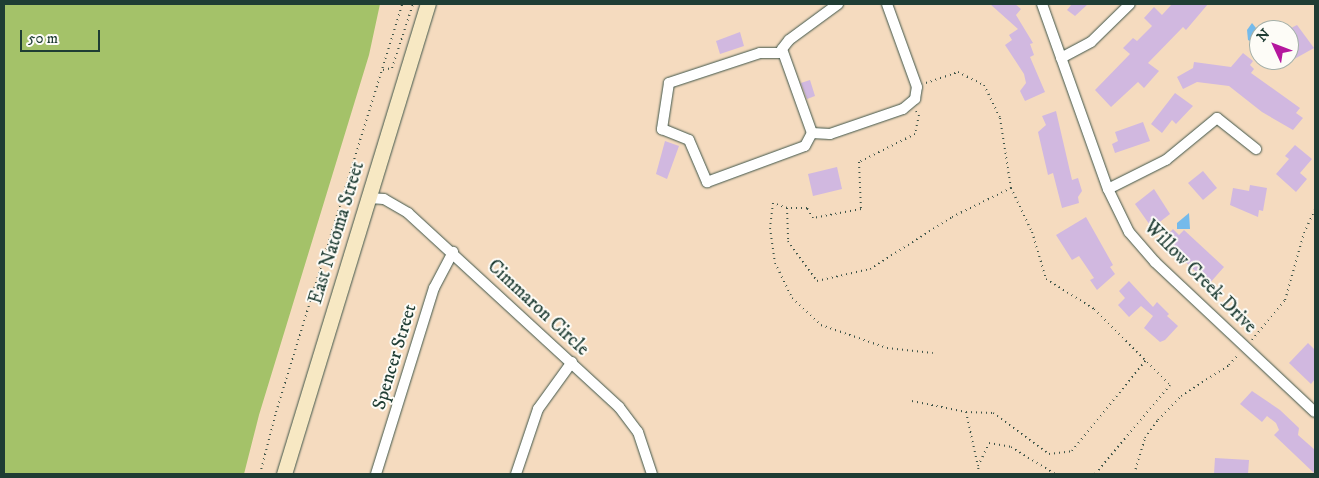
<!DOCTYPE html>
<html>
<head>
<meta charset="utf-8">
<style>
  body { margin:0 }
  #map { position:relative; width:1319px; height:478px; overflow:hidden; background:#f5dbbf; font-family:"IM FELL DW Pica",serif }
  div>[style] { position:absolute }
  .green>* { inset:0; background:#a4c269 }
  .water>* { inset:0; background:#74baeb }
  .building>* { inset:0; background:#d1b8e0 }
  .path>* { height:2px; margin-top:-1px; transform-origin:0; background:repeating-linear-gradient(90deg,#3f5549 0 1px,transparent 0 5px) }
  .roads { filter:drop-shadow(0 0 1px #3f5549) drop-shadow(0 0 1px #3f5549) }
  .street>* { height:10px; margin:-5px; padding:0 5px; transform-origin:5px; border-radius:5px; background:#fff }
  .secondary>* { height:15px; margin:-7.5px; padding:0 7.5px; transform-origin:7.5px; border-radius:7.5px; background:#f7e8c3 }
  span { translate:-50% -50%; white-space:nowrap; text-align:center; line-height:1.15; -webkit-text-stroke:4px #fdfcf7; paint-order:stroke }
  .street-label { font-size:19px; color:#1f3d34 }
  .frame { position:absolute; inset:0; border:5px solid #1f3d34; pointer-events:none }
  .north { position:absolute; left:1249px; top:20px; width:50px; height:50px; box-sizing:border-box; background:#fdfcf7; border:1px solid #a4b0a9; border-radius:50%; rotate:313deg; font-size:14px; font-weight:700; line-height:20px; text-align:center; color:#1f3d34 }
  .north::after { content:''; display:block; margin:auto; width:18px; height:22px; background:#b5179e; clip-path:polygon(50% 0,100% 100%,50% 72%,0 100%) }
  .scale { position:absolute; left:20px; top:30px; width:80px; height:22px; box-sizing:border-box; border:2px solid #1f3d34; border-top:0; padding-left:6px; font-size:15px; line-height:18px; white-space:nowrap; color:#1f3d34; -webkit-text-stroke:4px #fdfcf7; paint-order:stroke }
</style>
</head>
<body>
<div id="map">
  <div class="green">
    <div style="clip-path:polygon(4px 4px,380px 4px,369px 55px,259px 415px,244px 474px,4px 474px)"></div>
  </div>
  <div class="water">
    <div style="clip-path:polygon(1252px 23px,1256px 28px,1257px 45px,1248px 40px,1247px 30px)"></div>
    <div style="clip-path:polygon(1189px 213px,1190px 229px,1177px 229px,1177px 223px)"></div>
  </div>
  <div class="building">
    <div style="clip-path:polygon(990px 4px,1015px 4px,1021px 9px,1016px 15px,1033px 43px,1030px 44px,1034px 55px,1030px 57px,1045px 92px,1025px 101px,1020px 91px,1026px 83px,1024px 74px,1005px 45px,1012px 40px,1009px 35px,1018px 29px)"></div>
    <div style="clip-path:polygon(1072px 4px,1088px 4px,1075px 16px,1067px 10px)"></div>
    <div style="clip-path:polygon(1172px 4px,1208px 4px,1186px 30px,1183px 27px,1148px 63px,1159px 71px,1144px 88px,1138px 82px,1111px 107px,1095px 90px,1130px 54px,1123px 48px,1133px 38px,1137px 41px,1152px 26px,1144px 18px,1154px 7px,1162px 15px)"></div>
    <div style="clip-path:polygon(1297px 25px,1314px 48px,1289px 62px,1289px 29px)"></div>
    <div style="clip-path:polygon(740px 32px,744px 46px,720px 54px,716px 41px)"></div>
    <div style="clip-path:polygon(1243px 53px,1253px 61px,1250px 65px,1254px 69px,1251px 73px,1300px 108px,1296px 113px,1303px 118px,1293px 130px,1262px 112px,1229px 86px,1197px 82px,1183px 89px,1177px 77px,1193px 68px,1194px 62px,1231px 67px)"></div>
    <div style="clip-path:polygon(810px 80px,815px 96px,807px 99px,801px 83px)"></div>
    <div style="clip-path:polygon(1175px 93px,1193px 106px,1176px 124px,1172px 120px,1162px 133px,1151px 124px)"></div>
    <div style="clip-path:polygon(1056px 111px,1072px 180px,1078px 178px,1082px 191px,1078px 197px,1079px 203px,1062px 208px,1053px 173px,1048px 175px,1038px 132px,1046px 125px,1042px 116px)"></div>
    <div style="clip-path:polygon(1143px 122px,1150px 141px,1115px 153px,1112px 144px,1118px 141px,1115px 132px)"></div>
    <div style="clip-path:polygon(665px 141px,679px 146px,667px 179px,656px 174px)"></div>
    <div style="clip-path:polygon(1295px 145px,1312px 159px,1300px 173px,1307px 179px,1296px 192px,1276px 174px,1289px 159px,1285px 156px)"></div>
    <div style="clip-path:polygon(837px 167px,842px 189px,813px 196px,808px 174px)"></div>
    <div style="clip-path:polygon(1203px 171px,1217px 188px,1203px 200px,1188px 183px)"></div>
    <div style="clip-path:polygon(1250px 185px,1267px 188px,1263px 211px,1259px 210px,1258px 217px,1230px 205px,1233px 188px,1249px 191px)"></div>
    <div style="clip-path:polygon(1154px 189px,1170px 214px,1152px 228px,1135px 204px)"></div>
    <div style="clip-path:polygon(1086px 217px,1113px 265px,1110px 267px,1115px 274px,1097px 290px,1090px 280px,1094px 278px,1079px 256px,1072px 260px,1056px 235px)"></div>
    <div style="clip-path:polygon(1173px 229px,1179px 235px,1184px 230px,1224px 267px,1209px 284px,1162px 240px)"></div>
    <div style="clip-path:polygon(1129px 281px,1153px 307px,1157px 302px,1169px 314px,1167px 316px,1178px 326px,1165px 340px,1160px 342px,1144px 328px,1153px 316px,1141px 306px,1129px 317px,1118px 305px,1125px 298px,1119px 291px)"></div>
    <div style="clip-path:polygon(1308px 343px,1315px 350px,1315px 379px,1311px 384px,1289px 363px)"></div>
    <div style="clip-path:polygon(1252px 391px,1280px 410px,1299px 428px,1298px 435px,1315px 450px,1315px 474px,1274px 435px,1279px 430px,1276px 423px,1267px 416px,1262px 422px,1240px 404px)"></div>
    <div style="clip-path:polygon(1215px 458px,1249px 460px,1248px 474px,1214px 474px)"></div>
  </div>
  <div class="path">
    <div style="left:383px;top:70px;width:9px;rotate:-13deg"></div>
    <div style="left:392px;top:68px;width:67px;rotate:-71.8deg"></div>
    <div style="left:926px;top:83px;width:34px;rotate:-19deg"></div>
    <div style="left:958px;top:72px;width:29px;rotate:27deg"></div>
    <div style="left:984px;top:85px;width:37px;rotate:64deg"></div>
    <div style="left:1000px;top:118px;width:71px;rotate:81.1deg"></div>
    <div style="left:1011px;top:188px;width:49px;rotate:64.5deg"></div>
    <div style="left:1032px;top:232px;width:49px;rotate:73.4deg"></div>
    <div style="left:1046px;top:279px;width:57px;rotate:32deg"></div>
    <div style="left:1094px;top:309px;width:107px;rotate:45deg"></div>
    <div style="left:1170px;top:385px;width:116px;rotate:130.1deg"></div>
    <div style="left:1095px;top:474px;width:12px;rotate:180deg"></div>
    <div style="left:916px;top:111px;width:5px;rotate:53deg"></div>
    <div style="left:919px;top:115px;width:19px;rotate:102deg"></div>
    <div style="left:915px;top:134px;width:63px;rotate:153.4deg"></div>
    <div style="left:859px;top:162px;width:47px;rotate:87.6deg"></div>
    <div style="left:861px;top:209px;width:49px;rotate:169.4deg"></div>
    <div style="left:813px;top:218px;width:12px;rotate:-121deg"></div>
    <div style="left:807px;top:208px;width:20px;rotate:180deg"></div>
    <div style="left:787px;top:208px;width:33px;rotate:88deg"></div>
    <div style="left:788px;top:241px;width:49px;rotate:54.1deg"></div>
    <div style="left:817px;top:281px;width:54px;rotate:-12.8deg"></div>
    <div style="left:870px;top:269px;width:97px;rotate:-32.4deg"></div>
    <div style="left:952px;top:217px;width:66px;rotate:-26.2deg"></div>
    <div style="left:787px;top:208px;width:15px;rotate:-160deg"></div>
    <div style="left:773px;top:203px;width:25px;rotate:97deg"></div>
    <div style="left:770px;top:228px;width:35px;rotate:82deg"></div>
    <div style="left:775px;top:263px;width:39px;rotate:64deg"></div>
    <div style="left:792px;top:298px;width:40px;rotate:43deg"></div>
    <div style="left:821px;top:325px;width:70px;rotate:19.2deg"></div>
    <div style="left:887px;top:348px;width:46px;rotate:6.2deg"></div>
    <div style="left:1252px;top:340px;width:52px;rotate:-50.5deg"></div>
    <div style="left:1285px;top:300px;width:70px;rotate:-74.2deg"></div>
    <div style="left:1304px;top:233px;width:26px;rotate:-65deg"></div>
    <div style="left:912px;top:401px;width:55px;rotate:11.5deg"></div>
    <div style="left:966px;top:412px;width:55px;rotate:77.5deg"></div>
    <div style="left:966px;top:412px;width:27px;rotate:2deg"></div>
    <div style="left:993px;top:413px;width:69px;rotate:36.2deg"></div>
    <div style="left:1049px;top:454px;width:23px;rotate:-7deg"></div>
    <div style="left:1072px;top:451px;width:117px;rotate:-50.9deg"></div>
    <div style="left:260px;top:474px;width:64px;rotate:-75.5deg"></div>
    <div style="left:276px;top:412px;width:427px;rotate:-72.8deg"></div>
    <div style="left:979px;top:474px;width:8px;rotate:-97deg"></div>
    <div style="left:978px;top:466px;width:25px;rotate:-64deg"></div>
    <div style="left:989px;top:443px;width:22px;rotate:10deg"></div>
    <div style="left:1011px;top:447px;width:52px;rotate:31.5deg"></div>
    <div style="left:1134px;top:474px;width:38px;rotate:-73deg"></div>
    <div style="left:1145px;top:438px;width:22px;rotate:-54deg"></div>
    <div style="left:1158px;top:420px;width:33px;rotate:-46deg"></div>
    <div style="left:1181px;top:396px;width:57px;rotate:-32.9deg"></div>
    <div style="left:1229px;top:365px;width:15px;rotate:-48deg"></div>
  </div>
  <div class="roads">
    <div class="street">
      <div style="left:1042px;top:4px;width:196px;rotate:70.4deg"></div>
      <div style="left:1108px;top:189px;width:48px;rotate:64deg"></div>
      <div style="left:1129px;top:232px;width:40px;rotate:49deg"></div>
      <div style="left:1155px;top:262px;width:219px;rotate:43.2deg"></div>
      <div style="left:782px;top:53px;width:22px;rotate:180deg"></div>
      <div style="left:760px;top:53px;width:96px;rotate:161.8deg"></div>
      <div style="left:669px;top:83px;width:47px;rotate:98.7deg"></div>
      <div style="left:662px;top:129px;width:29px;rotate:22deg"></div>
      <div style="left:689px;top:140px;width:46px;rotate:66.8deg"></div>
      <div style="left:707px;top:182px;width:104px;rotate:-20.2deg"></div>
      <div style="left:805px;top:146px;width:15px;rotate:-62deg"></div>
      <div style="left:812px;top:133px;width:89px;rotate:-109.7deg"></div>
      <div style="left:782px;top:49px;width:11px;rotate:-52deg"></div>
      <div style="left:789px;top:40px;width:61px;rotate:-36.3deg"></div>
      <div style="left:1061px;top:58px;width:34px;rotate:-28deg"></div>
      <div style="left:1091px;top:42px;width:54px;rotate:-44.3deg"></div>
      <div style="left:812px;top:133px;width:18px;rotate:3deg"></div>
      <div style="left:830px;top:134px;width:77px;rotate:-18.9deg"></div>
      <div style="left:903px;top:109px;width:16px;rotate:-40deg"></div>
      <div style="left:915px;top:99px;width:12px;rotate:-81deg"></div>
      <div style="left:917px;top:87px;width:88px;rotate:-109.9deg"></div>
      <div style="left:1108px;top:189px;width:65px;rotate:-26.6deg"></div>
      <div style="left:1166px;top:160px;width:66px;rotate:-39.5deg"></div>
      <div style="left:1217px;top:118px;width:50px;rotate:38.5deg"></div>
      <div style="left:369px;top:198px;width:15px;rotate:4deg"></div>
      <div style="left:384px;top:199px;width:28px;rotate:30deg"></div>
      <div style="left:408px;top:213px;width:287px;rotate:42.6deg"></div>
      <div style="left:619px;top:407px;width:31px;rotate:53deg"></div>
      <div style="left:638px;top:432px;width:44px;rotate:71.6deg"></div>
      <div style="left:376px;top:474px;width:195px;rotate:-72.7deg"></div>
      <div style="left:434px;top:288px;width:41px;rotate:-62.2deg"></div>
      <div style="left:516px;top:474px;width:69px;rotate:-71.3deg"></div>
      <div style="left:538px;top:409px;width:58px;rotate:-54.1deg"></div>
    </div>
    <div class="secondary">
      <div style="left:284px;top:474px;width:492px;rotate:-73deg"></div>
    </div>
  </div>
  <div class="street-label">
    <span style="left:337px;top:233px;rotate:-73deg">East Natoma Street</span>
    <span style="left:1200px;top:277px;rotate:45deg">Willow Creek Drive</span>
    <span style="left:538px;top:308px;rotate:43deg">Cimmaron Circle</span>
    <span style="left:395px;top:357px;rotate:-73deg">Spencer Street</span>
  </div>
  <div class="frame"></div>
  <div class="north">N</div>
  <div class="scale">50 m</div>
</div>
</body>
</html>
